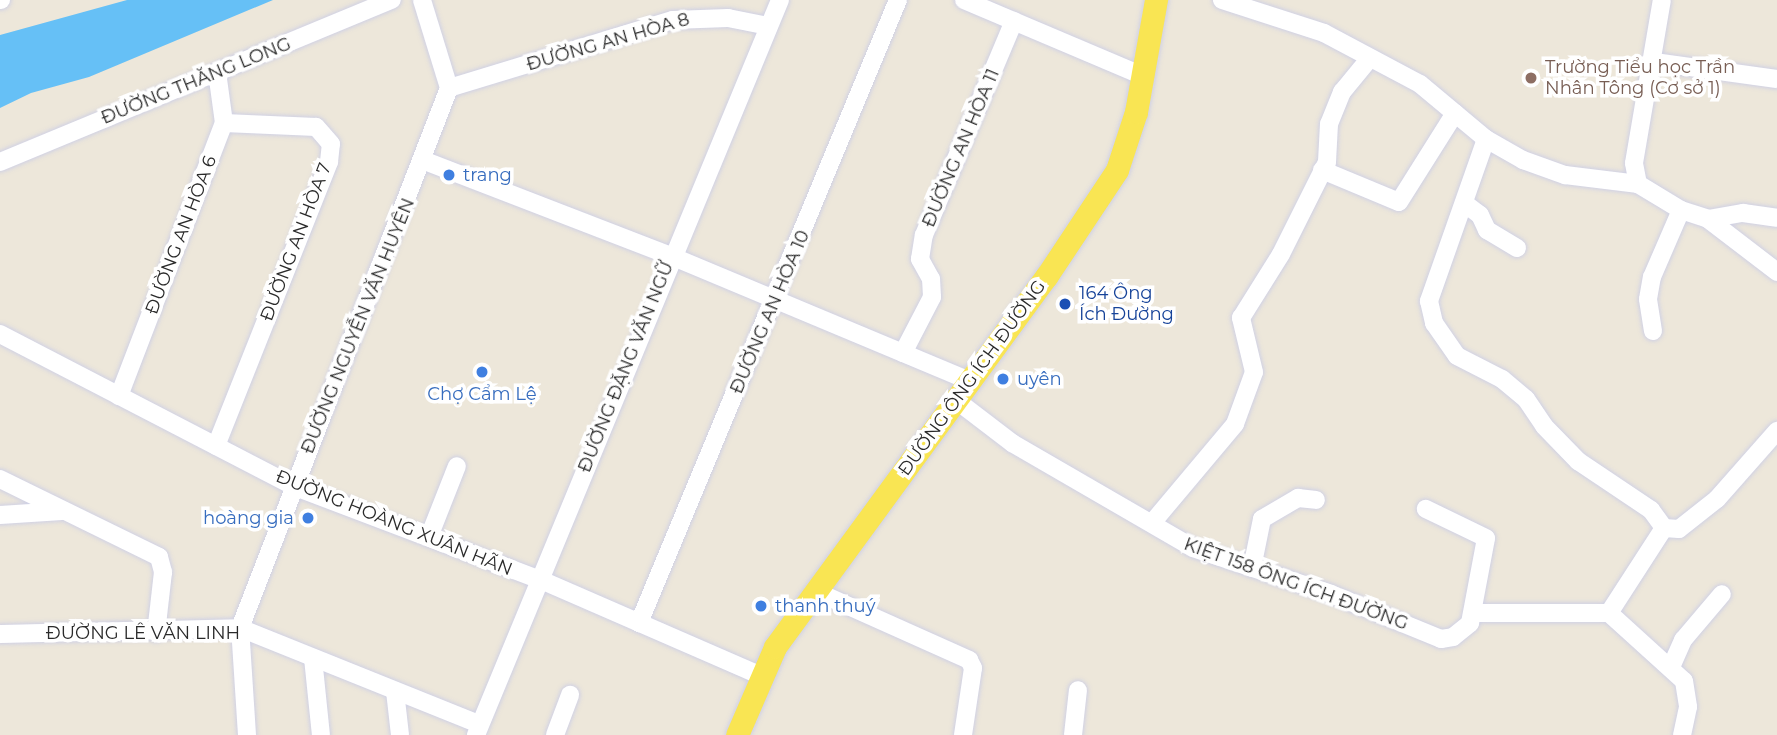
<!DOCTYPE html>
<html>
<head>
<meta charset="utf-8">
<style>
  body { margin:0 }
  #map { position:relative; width:1777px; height:735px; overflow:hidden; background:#ede7da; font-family:Montserrat,sans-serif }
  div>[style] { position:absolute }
  .water>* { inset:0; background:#66c0f6 }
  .roads { filter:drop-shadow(0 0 2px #d0d1e4) drop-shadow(0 0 2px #d0d1e4) }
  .minor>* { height:18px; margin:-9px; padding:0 9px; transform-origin:9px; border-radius:9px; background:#fff }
  .major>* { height:23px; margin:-11.5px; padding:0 11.5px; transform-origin:11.5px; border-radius:11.5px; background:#f9e553 }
  .dots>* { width:19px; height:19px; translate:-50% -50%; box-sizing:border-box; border:4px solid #fff; border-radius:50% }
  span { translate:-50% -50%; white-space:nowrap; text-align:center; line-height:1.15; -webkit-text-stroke:7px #fff; paint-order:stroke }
  .street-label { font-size:18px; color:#2a2a2a }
  .education-label { font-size:18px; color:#785e54 }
  .left { translate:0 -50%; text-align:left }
  .shop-label { font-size:18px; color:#366cbe }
  .right { translate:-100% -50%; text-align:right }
  .transit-label { font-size:18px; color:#164399 }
</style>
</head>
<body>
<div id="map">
  <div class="water">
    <div style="clip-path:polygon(127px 0,273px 0,89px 77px,31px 93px,0 108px,0 35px)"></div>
  </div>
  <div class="roads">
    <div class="minor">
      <div style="left:0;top:0;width:1px"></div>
      <div style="left:964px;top:0;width:194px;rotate:23deg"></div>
      <div style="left:1222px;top:0;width:107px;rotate:17.9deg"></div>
      <div style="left:1324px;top:33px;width:109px;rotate:28deg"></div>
      <div style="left:1420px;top:84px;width:86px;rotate:39.8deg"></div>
      <div style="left:1486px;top:139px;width:43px;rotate:29.6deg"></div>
      <div style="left:1523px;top:160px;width:45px;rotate:19.7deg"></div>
      <div style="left:1565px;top:175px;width:74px;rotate:7deg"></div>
      <div style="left:1638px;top:184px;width:50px;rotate:31.2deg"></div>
      <div style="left:1681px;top:210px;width:28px;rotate:18deg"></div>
      <div style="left:1708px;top:219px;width:87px;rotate:37.5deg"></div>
      <div style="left:1654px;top:62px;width:124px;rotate:7.9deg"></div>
      <div style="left:449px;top:88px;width:234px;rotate:-16.9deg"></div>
      <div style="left:673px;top:20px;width:55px;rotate:-2.1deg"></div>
      <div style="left:728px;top:18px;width:41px;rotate:11.3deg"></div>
      <div style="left:1486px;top:139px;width:172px;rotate:109.4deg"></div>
      <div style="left:1429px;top:301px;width:23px;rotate:77deg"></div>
      <div style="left:1434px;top:323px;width:40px;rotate:55.1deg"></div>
      <div style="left:1457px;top:356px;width:51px;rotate:27.1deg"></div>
      <div style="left:1502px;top:379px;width:31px;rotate:40deg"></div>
      <div style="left:1526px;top:399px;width:32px;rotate:56deg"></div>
      <div style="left:1544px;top:426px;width:49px;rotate:45.8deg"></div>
      <div style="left:1578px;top:461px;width:88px;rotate:33.9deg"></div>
      <div style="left:1651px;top:510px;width:22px;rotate:54deg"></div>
      <div style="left:425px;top:161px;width:264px;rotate:21.1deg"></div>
      <div style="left:671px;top:256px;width:324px;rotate:22.7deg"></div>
      <div style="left:0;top:162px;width:424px;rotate:-22.5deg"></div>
      <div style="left:1322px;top:170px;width:83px;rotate:22.6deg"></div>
      <div style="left:1399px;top:202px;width:105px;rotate:-57.8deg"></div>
      <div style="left:1638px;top:184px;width:21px;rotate:-101deg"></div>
      <div style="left:1634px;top:163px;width:165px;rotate:-80.3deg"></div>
      <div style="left:1464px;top:203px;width:20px;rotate:37deg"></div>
      <div style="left:1480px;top:215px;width:17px;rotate:65deg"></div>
      <div style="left:1487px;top:230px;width:35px;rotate:31deg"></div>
      <div style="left:1708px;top:219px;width:36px;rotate:-10deg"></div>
      <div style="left:1743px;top:213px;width:34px;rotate:8deg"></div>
      <div style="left:1653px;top:331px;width:32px;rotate:-99deg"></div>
      <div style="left:1648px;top:299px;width:22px;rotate:-80deg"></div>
      <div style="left:1652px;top:277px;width:73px;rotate:-66.6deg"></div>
      <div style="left:0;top:334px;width:330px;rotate:27.4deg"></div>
      <div style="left:293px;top:486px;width:265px;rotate:20.8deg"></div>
      <div style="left:541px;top:580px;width:238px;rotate:23.5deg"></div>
      <div style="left:903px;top:353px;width:63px;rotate:-62.6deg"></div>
      <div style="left:932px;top:297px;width:18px;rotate:-93deg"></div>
      <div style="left:931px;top:279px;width:23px;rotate:-119deg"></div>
      <div style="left:920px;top:259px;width:24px;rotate:-81deg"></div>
      <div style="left:924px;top:235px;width:232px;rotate:-67.2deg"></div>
      <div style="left:119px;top:396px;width:292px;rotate:-69deg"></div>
      <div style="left:224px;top:123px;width:51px;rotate:-97.8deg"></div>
      <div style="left:956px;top:400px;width:71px;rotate:37.5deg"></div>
      <div style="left:1012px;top:443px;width:209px;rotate:30.1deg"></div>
      <div style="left:1193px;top:548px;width:145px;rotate:18.4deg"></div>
      <div style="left:1331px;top:594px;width:119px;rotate:22.2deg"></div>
      <div style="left:1441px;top:639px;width:12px;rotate:-9deg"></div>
      <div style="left:1453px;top:637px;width:22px;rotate:-39deg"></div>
      <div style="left:1470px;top:623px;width:86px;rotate:-79.3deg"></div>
      <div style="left:1486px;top:538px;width:67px;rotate:-154.2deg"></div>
      <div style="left:216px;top:446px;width:306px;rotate:-68.3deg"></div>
      <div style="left:329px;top:162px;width:18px;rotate:-84deg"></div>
      <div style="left:331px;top:144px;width:23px;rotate:-131deg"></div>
      <div style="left:316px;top:127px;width:92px;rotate:-177.5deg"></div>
      <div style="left:0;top:479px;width:177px;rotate:26.1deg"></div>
      <div style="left:159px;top:557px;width:16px;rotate:75deg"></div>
      <div style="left:163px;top:572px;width:61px;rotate:96.5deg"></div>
      <div style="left:0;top:515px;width:62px;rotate:-3.7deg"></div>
      <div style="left:1152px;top:523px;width:129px;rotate:-50deg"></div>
      <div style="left:1235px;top:424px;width:55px;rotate:-69.9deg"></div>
      <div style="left:1254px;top:372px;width:56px;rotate:-103.5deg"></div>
      <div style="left:1241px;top:318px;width:75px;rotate:-58deg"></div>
      <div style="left:1281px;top:254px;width:103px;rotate:-63.4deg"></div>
      <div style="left:1327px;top:162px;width:38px;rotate:-87deg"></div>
      <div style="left:1329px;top:124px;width:35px;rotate:-68deg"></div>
      <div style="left:1342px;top:92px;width:44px;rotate:-50.5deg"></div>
      <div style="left:1664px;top:528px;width:15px;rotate:4deg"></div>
      <div style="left:1679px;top:529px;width:48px;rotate:-38.3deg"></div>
      <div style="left:1717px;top:499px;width:91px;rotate:-48.6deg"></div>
      <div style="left:429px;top:537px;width:76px;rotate:-68.5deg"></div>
      <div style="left:1252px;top:568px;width:50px;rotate:-78.5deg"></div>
      <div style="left:1262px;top:519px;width:42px;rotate:-30.3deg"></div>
      <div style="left:1298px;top:498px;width:18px;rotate:6deg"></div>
      <div style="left:815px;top:591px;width:169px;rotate:24.1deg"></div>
      <div style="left:969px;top:660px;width:9px;rotate:63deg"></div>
      <div style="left:973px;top:668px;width:68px;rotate:98.5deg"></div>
      <div style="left:1473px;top:613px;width:136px"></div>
      <div style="left:1609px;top:613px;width:101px;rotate:42.2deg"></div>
      <div style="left:1684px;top:681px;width:26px;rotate:81deg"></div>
      <div style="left:1688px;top:707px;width:29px;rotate:102deg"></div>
      <div style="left:1609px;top:613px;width:101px;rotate:-57.1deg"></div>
      <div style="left:639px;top:623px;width:675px;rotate:-67.43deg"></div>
      <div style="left:0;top:634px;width:240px;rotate:-1.4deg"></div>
      <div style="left:240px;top:628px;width:258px;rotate:21.9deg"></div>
      <div style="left:313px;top:658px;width:77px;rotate:84.1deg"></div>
      <div style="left:1671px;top:667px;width:30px;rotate:-66deg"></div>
      <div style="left:1683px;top:640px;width:60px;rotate:-49.7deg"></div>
      <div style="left:395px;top:691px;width:44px;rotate:83.5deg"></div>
      <div style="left:247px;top:735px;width:107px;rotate:-93.7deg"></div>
      <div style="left:240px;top:628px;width:579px;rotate:-68.84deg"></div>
      <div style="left:449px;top:88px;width:92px;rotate:-107.1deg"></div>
      <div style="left:476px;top:735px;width:795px;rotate:-67.53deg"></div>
      <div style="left:555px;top:735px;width:43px;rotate:-69.4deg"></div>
      <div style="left:1073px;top:735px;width:45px;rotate:-83.7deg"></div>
    </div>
    <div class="major">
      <div style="left:737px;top:735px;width:96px;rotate:-66.6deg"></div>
      <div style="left:775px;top:647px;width:459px;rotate:-53.8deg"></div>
      <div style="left:1046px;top:277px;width:128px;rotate:-56.4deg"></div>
      <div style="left:1117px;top:170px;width:61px;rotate:-71.9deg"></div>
      <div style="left:1136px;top:112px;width:114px;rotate:-79.9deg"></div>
    </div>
  </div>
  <div class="dots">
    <div style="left:1531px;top:78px;background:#8d6e63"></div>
    <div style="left:449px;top:175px;background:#3f7fe0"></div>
    <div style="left:1065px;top:304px;background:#1a4fb4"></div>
    <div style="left:482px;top:372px;background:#3f7fe0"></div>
    <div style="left:1003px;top:379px;background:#3f7fe0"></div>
    <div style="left:308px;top:518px;background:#3f7fe0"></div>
    <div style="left:761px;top:606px;background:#3f7fe0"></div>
  </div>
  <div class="street-label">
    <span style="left:608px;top:42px;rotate:-16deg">ĐƯỜNG AN HÒA 8</span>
    <span style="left:196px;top:81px;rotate:-22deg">ĐƯỜNG THĂNG LONG</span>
    <span style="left:961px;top:148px;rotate:-67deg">ĐƯỜNG AN HÒA 11</span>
    <span style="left:181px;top:235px;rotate:-69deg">ĐƯỜNG AN HÒA 6</span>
    <span style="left:296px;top:242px;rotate:-69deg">ĐƯỜNG AN HÒA 7</span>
    <span style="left:770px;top:312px;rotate:-67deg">ĐƯỜNG AN HÒA 10</span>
    <span style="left:358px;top:326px;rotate:-68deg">ĐƯỜNG NGUYỄN VĂN HUYÊN</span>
    <span style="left:626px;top:367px;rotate:-68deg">ĐƯỜNG ĐẶNG VĂN NGỮ</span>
    <span style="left:972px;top:378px;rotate:-54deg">ĐƯỜNG ÔNG ÍCH ĐƯỜNG</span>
    <span style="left:394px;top:523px;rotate:22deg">ĐƯỜNG HOÀNG XUÂN HÃN</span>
    <span style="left:1296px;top:584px;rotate:20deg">KIỆT 158 ÔNG ÍCH ĐƯỜNG</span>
    <span style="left:143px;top:633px">ĐƯỜNG LÊ VĂN LINH</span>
  </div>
  <div class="education-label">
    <span class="left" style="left:1545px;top:78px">Trường Tiểu học Trần<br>Nhân Tông (Cơ sở 1)</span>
  </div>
  <div class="shop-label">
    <span class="left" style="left:463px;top:175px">trang</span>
    <span class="left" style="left:1017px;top:379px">uyên</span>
    <span style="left:482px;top:394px">Chợ Cẩm Lệ</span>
    <span class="right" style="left:294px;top:518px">hoàng gia</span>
    <span class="left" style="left:775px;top:606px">thanh thuý</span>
  </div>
  <div class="transit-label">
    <span class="left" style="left:1079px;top:304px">164 Ông<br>Ích Đường</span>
  </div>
</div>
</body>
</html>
